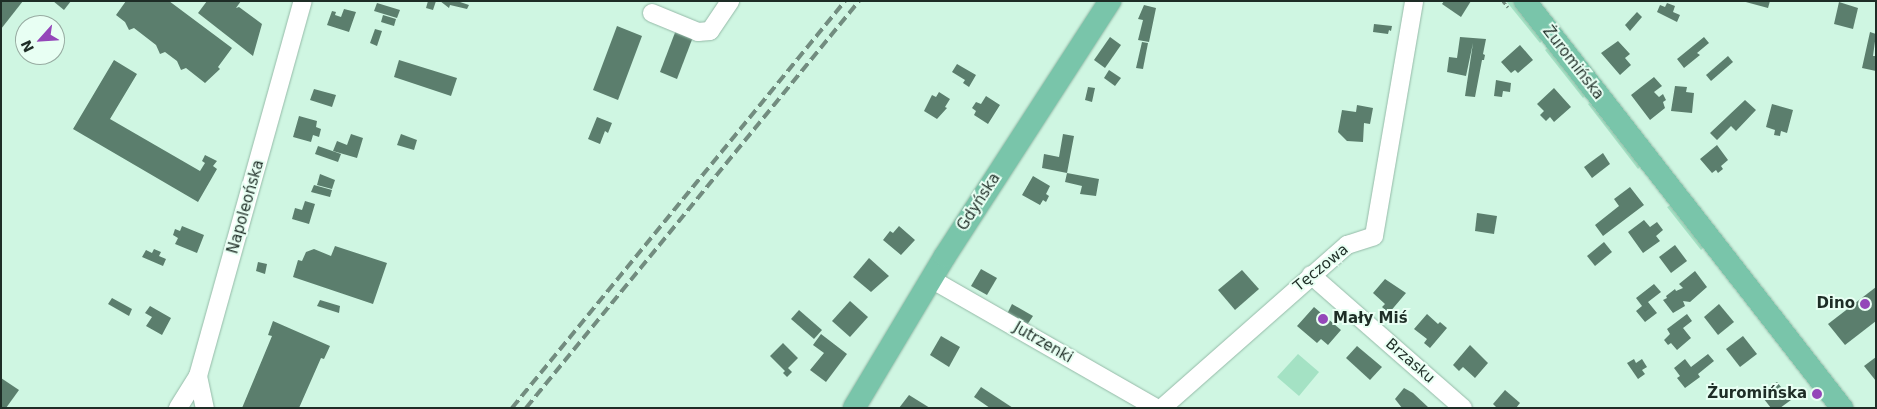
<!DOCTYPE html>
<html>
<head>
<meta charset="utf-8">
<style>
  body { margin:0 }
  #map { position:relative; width:1877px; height:409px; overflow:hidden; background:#cff6e2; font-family:"DejaVu Sans",sans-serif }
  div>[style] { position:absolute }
  .green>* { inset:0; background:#a4e2c4 }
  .building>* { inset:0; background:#5b7e6d }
  .path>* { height:2.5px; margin-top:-1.25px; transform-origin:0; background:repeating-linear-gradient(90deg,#738d80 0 4px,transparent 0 6.5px) }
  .roads { filter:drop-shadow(0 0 1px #95baa8) drop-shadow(0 0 1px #95baa8) }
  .minor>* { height:18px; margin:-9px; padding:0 9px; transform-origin:9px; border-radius:9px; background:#fff }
  .major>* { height:22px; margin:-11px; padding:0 11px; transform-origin:11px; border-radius:11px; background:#79c5aa }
  .rail>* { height:4px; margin-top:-2px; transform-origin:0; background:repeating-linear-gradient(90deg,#728c7f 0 10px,transparent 0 15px) }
  .dots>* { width:14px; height:14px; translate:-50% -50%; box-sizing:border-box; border:2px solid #e8fff3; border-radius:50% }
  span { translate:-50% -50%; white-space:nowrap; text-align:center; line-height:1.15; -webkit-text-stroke:4px #e8fff3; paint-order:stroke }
  .street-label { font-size:15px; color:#1e2d26 }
  .poi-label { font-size:15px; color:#1e2d26; font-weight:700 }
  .right { translate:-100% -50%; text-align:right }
  .left { translate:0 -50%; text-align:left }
  .frame { position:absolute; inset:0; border:2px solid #1e2d26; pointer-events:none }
  .north { position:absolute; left:15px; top:15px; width:50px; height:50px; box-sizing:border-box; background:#e8fff3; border:1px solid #97aba1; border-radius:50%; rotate:244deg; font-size:14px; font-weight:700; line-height:20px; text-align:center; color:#1e2d26 }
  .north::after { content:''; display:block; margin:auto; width:18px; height:22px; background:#9447b9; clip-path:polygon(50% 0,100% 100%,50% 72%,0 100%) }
</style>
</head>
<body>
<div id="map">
  <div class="green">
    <div style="clip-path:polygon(1506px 1px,1515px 1px,1542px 41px,1540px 43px)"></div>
    <div style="clip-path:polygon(1549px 47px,1586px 95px,1583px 98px,1545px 50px)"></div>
    <div style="clip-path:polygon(1590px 103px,1641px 166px,1638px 169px,1588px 104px)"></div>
    <div style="clip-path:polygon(1671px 205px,1704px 247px,1701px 250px,1667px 207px)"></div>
    <div style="clip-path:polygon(1298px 354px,1319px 372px,1299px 396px,1277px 377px)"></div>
  </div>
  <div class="building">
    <div style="clip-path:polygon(1px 1px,23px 1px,1px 29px)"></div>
    <div style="clip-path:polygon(53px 1px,71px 1px,64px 10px)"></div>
    <div style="clip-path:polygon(126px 1px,169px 1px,232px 48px,218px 67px,220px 69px,205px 83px,186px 68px,181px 70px,177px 61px,165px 52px,160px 54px,156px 45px,134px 28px,129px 30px,125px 22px,116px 15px)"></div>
    <div style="clip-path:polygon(207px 1px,241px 1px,236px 8px,239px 7px,262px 24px,253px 56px,198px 13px)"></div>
    <div style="clip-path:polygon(428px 1px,436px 1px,433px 10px,426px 8px)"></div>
    <div style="clip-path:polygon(440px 1px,457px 1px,469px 5px,467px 9px,450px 5px,449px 8px)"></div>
    <div style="clip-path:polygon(1444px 1px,1471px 1px,1461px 17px,1442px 4px)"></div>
    <div style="clip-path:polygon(1742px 1px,1770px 1px,1768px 8px)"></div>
    <div style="clip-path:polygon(1839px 2px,1858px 8px,1853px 29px,1834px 24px)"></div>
    <div style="clip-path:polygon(377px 3px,400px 10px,397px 18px,374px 11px)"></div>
    <div style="clip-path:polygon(1667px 3px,1675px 6px,1673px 12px,1680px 15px,1677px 22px,1657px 12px,1660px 5px,1665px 7px)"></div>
    <div style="clip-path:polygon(1144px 5px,1156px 8px,1149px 42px,1138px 40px,1143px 20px,1138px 19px)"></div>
    <div style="clip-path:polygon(344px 9px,356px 12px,349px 32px,327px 25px,332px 11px,336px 12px,335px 15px,341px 17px)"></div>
    <div style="clip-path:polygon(1637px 12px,1642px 17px,1630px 31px,1625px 25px)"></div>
    <div style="clip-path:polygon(383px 15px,396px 19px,394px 26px,381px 22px)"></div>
    <div style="clip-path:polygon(1374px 24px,1392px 26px,1391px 31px,1389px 30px,1388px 34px,1373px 32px)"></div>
    <div style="clip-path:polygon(617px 26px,642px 36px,618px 100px,593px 90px)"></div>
    <div style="clip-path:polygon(375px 29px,382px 31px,377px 46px,370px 43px)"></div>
    <div style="clip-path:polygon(676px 30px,693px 37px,677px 79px,660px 72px)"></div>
    <div style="clip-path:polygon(1870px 32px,1876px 34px,1873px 56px,1876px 56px,1876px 71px,1862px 68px)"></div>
    <div style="clip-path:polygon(1110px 37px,1121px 45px,1105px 68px,1094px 60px)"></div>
    <div style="clip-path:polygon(1460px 37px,1486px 39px,1483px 54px,1485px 55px,1484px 60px,1482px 60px,1475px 97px,1465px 96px,1473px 43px,1466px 76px,1447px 72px,1449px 57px,1457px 58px)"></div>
    <div style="clip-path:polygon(1704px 37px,1709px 43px,1697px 53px,1700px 55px,1684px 68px,1677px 59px)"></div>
    <div style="clip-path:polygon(1618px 41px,1630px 54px,1625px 58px,1631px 65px,1620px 75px,1601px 53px)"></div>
    <div style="clip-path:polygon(1142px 42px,1148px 43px,1143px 69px,1136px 68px)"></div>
    <div style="clip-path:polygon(1520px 45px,1533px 60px,1518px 73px,1515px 70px,1511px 73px,1501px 62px)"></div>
    <div style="clip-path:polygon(1728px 56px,1733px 62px,1711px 81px,1706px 75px)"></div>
    <div style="clip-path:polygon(114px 60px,137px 74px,110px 119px,200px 171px,205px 163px,202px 161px,205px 155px,217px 161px,213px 166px,217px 169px,198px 202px,73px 129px)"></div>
    <div style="clip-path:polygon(399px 60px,457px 78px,451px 96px,394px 77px)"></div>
    <div style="clip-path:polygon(957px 64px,976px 75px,969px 87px,963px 83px,965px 80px,952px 72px)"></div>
    <div style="clip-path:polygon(1109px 70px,1121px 78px,1115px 86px,1104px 78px)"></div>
    <div style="clip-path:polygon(1654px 77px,1662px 86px,1654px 92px,1659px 97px,1663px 94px,1666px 100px,1663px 102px,1665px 108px,1650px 120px,1631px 95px)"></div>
    <div style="clip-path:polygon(1496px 80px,1511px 83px,1510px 92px,1503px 91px,1502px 97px,1494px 96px)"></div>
    <div style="clip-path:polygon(1675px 86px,1687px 87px,1686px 92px,1694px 93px,1692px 113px,1671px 111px)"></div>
    <div style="clip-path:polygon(1088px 87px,1095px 88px,1092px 102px,1085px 100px)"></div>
    <div style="clip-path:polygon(1554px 88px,1571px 107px,1554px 122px,1550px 117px,1546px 121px,1540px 115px,1544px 111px,1537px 104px)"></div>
    <div style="clip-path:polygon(314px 89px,336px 95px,332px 107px,310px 100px)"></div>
    <div style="clip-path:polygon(939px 92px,950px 99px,945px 107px,947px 108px,937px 119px,924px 111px,932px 95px,936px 97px)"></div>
    <div style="clip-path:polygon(986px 96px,1000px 105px,988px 124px,974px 115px,976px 111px,972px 108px,976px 102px,981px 104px)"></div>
    <div style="clip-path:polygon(1745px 100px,1756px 110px,1736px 131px,1731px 126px,1717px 140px,1710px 133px)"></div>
    <div style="clip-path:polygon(1772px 104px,1793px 110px,1787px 133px,1781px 131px,1780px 136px,1774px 135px,1775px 130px,1766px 127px)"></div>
    <div style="clip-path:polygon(1357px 105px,1373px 108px,1370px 124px,1364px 123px,1363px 142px,1347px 141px,1338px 132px,1342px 110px,1356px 112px)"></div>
    <div style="clip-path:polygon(299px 116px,317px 121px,316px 127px,321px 129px,319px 137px,313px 135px,311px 142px,293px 137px)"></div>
    <div style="clip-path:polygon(597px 117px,612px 123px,608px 133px,605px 131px,600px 144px,588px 139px)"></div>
    <div style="clip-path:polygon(351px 134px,363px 138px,357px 158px,333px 151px,337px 141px,347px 145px)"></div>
    <div style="clip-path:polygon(401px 134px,417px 140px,414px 150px,397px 145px)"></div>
    <div style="clip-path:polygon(1063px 134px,1074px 136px,1067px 173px,1099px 179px,1096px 196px,1080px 194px,1082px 186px,1065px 182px,1067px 173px,1042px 168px,1044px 154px,1059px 157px)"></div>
    <div style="clip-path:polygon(1717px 145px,1728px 160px,1721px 166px,1723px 169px,1718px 173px,1716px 170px,1712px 173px,1700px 159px)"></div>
    <div style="clip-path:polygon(318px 146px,341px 154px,338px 162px,315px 154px)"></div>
    <div style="clip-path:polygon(1603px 153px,1610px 164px,1592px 178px,1584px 167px)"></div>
    <div style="clip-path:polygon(320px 174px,335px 180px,332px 189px,317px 185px)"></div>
    <div style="clip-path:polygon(1033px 176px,1050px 186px,1046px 194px,1049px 196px,1046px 202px,1043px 200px,1040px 205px,1022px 195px)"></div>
    <div style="clip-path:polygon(314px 185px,332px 190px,330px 197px,311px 192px)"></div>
    <div style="clip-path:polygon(1630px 187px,1644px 205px,1603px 236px,1595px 225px,1619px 206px,1614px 199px)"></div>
    <div style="clip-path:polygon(305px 201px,315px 204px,309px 224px,292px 219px,295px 208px,302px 210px)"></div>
    <div style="clip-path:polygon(1477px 213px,1497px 216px,1494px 234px,1475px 231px)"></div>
    <div style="clip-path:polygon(1644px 220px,1650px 227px,1657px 222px,1663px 230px,1656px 236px,1660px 241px,1643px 253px,1628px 232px)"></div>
    <div style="clip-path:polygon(182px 226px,204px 235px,197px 253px,175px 244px,178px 238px,173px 235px,175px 229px,180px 231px)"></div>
    <div style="clip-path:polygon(899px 226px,915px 240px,901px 255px,883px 240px,890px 231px,893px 233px)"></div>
    <div style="clip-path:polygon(1604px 242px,1612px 252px,1595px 266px,1587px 256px)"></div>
    <div style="clip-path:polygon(1675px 245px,1687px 261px,1671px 273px,1659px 257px)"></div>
    <div style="clip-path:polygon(335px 246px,387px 263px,373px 304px,293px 277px,298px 260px,302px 261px,306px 252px,314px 249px,331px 256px)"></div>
    <div style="clip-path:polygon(154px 249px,161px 252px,159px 256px,166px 259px,163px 266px,142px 257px,146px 250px,152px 253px)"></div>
    <div style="clip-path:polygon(869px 258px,889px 276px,871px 292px,853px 277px)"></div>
    <div style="clip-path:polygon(258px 262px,267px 264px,265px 274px,256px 271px)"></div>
    <div style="clip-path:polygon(981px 269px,997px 278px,987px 295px,971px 286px)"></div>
    <div style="clip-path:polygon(1242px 270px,1259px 289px,1235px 310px,1218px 290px)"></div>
    <div style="clip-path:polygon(1695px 271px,1707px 287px,1690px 302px,1683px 301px,1685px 306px,1673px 313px,1663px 300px,1667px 298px,1666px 296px,1675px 289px,1676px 291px,1683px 288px,1679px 284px)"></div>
    <div style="clip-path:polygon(1385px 279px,1406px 293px,1389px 313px,1382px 307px,1385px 304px,1373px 293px)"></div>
    <div style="clip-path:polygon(1654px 284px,1661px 292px,1648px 302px,1657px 313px,1645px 322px,1636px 311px,1642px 306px,1636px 298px)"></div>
    <div style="clip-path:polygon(1876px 287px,1876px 321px,1845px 345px,1828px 324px)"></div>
    <div style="clip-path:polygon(112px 298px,132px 309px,129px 316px,108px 304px)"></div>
    <div style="clip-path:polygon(320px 300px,340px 306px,339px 313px,317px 306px)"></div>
    <div style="clip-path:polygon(850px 301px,868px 317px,850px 337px,832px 321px)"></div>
    <div style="clip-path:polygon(1012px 304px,1033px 316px,1027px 325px,1007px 314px)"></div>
    <div style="clip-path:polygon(1719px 304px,1734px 322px,1718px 335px,1704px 317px)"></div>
    <div style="clip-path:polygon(150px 306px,171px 318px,162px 335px,146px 326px,152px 317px,145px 313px)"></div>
    <div style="clip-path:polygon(1314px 307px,1341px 330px,1328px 345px,1321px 339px,1317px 343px,1297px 326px)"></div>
    <div style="clip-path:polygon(799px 310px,822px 330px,814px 339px,791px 319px)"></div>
    <div style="clip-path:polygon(1427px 314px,1438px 324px,1440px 322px,1447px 328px,1430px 348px,1424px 343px,1427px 339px,1414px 329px)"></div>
    <div style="clip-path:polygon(1687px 314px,1692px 321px,1683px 328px,1691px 338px,1677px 350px,1671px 343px,1668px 345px,1664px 340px,1670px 334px,1667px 329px)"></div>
    <div style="clip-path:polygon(273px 321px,330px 346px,324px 359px,321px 358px,299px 408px,242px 408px,272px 336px,268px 335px)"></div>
    <div style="clip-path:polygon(821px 334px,847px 354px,826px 382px,810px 370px,824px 353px,813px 345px)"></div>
    <div style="clip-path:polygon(941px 336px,960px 347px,949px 367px,930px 355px)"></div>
    <div style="clip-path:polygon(1743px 336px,1757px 354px,1740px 367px,1726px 349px)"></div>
    <div style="clip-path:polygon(783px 343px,798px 358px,788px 368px,792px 372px,787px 377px,783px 373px,785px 371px,770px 356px)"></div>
    <div style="clip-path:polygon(1470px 345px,1488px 363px,1475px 378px,1463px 367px,1459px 371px,1453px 365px)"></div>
    <div style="clip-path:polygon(1357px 346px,1382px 367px,1370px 380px,1346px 358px)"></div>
    <div style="clip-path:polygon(1708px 354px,1714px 361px,1698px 374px,1700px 377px,1685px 388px,1677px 378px,1680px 376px,1674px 368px,1685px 359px,1691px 367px)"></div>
    <div style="clip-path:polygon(1876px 357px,1876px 381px,1864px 366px)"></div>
    <div style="clip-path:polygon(1634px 359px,1636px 363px,1642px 359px,1647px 367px,1642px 370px,1645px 374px,1638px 379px,1627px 363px)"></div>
    <div style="clip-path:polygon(1px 378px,19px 390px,6px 408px,1px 408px)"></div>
    <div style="clip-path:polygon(1777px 382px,1791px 400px,1780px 408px,1771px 408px,1760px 394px)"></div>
    <div style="clip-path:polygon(981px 387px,1013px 408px,990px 408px,974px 397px)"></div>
    <div style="clip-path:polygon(1404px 388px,1413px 393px,1429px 408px,1402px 408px,1395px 399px)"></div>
    <div style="clip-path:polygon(1505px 390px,1520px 403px,1516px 408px,1497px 408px,1493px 404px)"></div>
    <div style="clip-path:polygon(909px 395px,930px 408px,899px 408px)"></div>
  </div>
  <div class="path">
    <div style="left:1503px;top:1px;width:8px;rotate:50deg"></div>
  </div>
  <div class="roads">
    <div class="minor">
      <div style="left:652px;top:13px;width:50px;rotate:22.4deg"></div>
      <div style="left:698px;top:32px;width:12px;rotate:-5deg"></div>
      <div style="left:710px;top:31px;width:36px;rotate:-56deg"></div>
      <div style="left:1311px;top:275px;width:202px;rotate:41.2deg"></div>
      <div style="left:931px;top:279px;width:259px;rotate:29.8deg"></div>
      <div style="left:198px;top:376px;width:33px;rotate:78deg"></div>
      <div style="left:178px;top:408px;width:38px;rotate:-58deg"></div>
      <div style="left:198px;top:376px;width:389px;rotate:-74.4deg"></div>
      <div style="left:1162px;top:408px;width:247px;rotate:-41.4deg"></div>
      <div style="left:1347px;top:245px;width:28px;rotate:-18deg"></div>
      <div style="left:1374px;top:236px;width:238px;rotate:-80.3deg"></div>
    </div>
    <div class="major">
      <div style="left:1525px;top:1px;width:516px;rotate:52.09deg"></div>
      <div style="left:854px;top:408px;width:177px;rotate:-59.1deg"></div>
      <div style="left:945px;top:256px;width:304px;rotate:-57.1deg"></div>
    </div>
  </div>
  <div class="rail">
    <div style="left:512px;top:408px;width:526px;rotate:-50.71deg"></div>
    <div style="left:526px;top:408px;width:526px;rotate:-50.71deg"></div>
  </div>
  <div class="dots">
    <div style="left:1865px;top:304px;background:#9447b9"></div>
    <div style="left:1323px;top:319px;background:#9447b9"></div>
    <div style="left:1817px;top:394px;background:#9447b9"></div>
  </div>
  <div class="street-label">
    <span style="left:1573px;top:63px;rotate:52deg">Żuromińska</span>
    <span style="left:979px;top:202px;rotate:-57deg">Gdyńska</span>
    <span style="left:246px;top:207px;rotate:-74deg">Napoleońska</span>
    <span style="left:1321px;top:268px;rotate:-39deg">Tęczowa</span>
    <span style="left:1043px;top:343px;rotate:30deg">Jutrzenki</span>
    <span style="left:1410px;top:361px;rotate:41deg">Brzasku</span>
  </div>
  <div class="poi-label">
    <span class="right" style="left:1855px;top:304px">Dino</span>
    <span class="left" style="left:1333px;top:319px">Mały Miś</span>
    <span class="right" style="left:1807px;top:394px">Żuromińska</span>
  </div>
  <div class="frame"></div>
  <div class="north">N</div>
</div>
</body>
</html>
